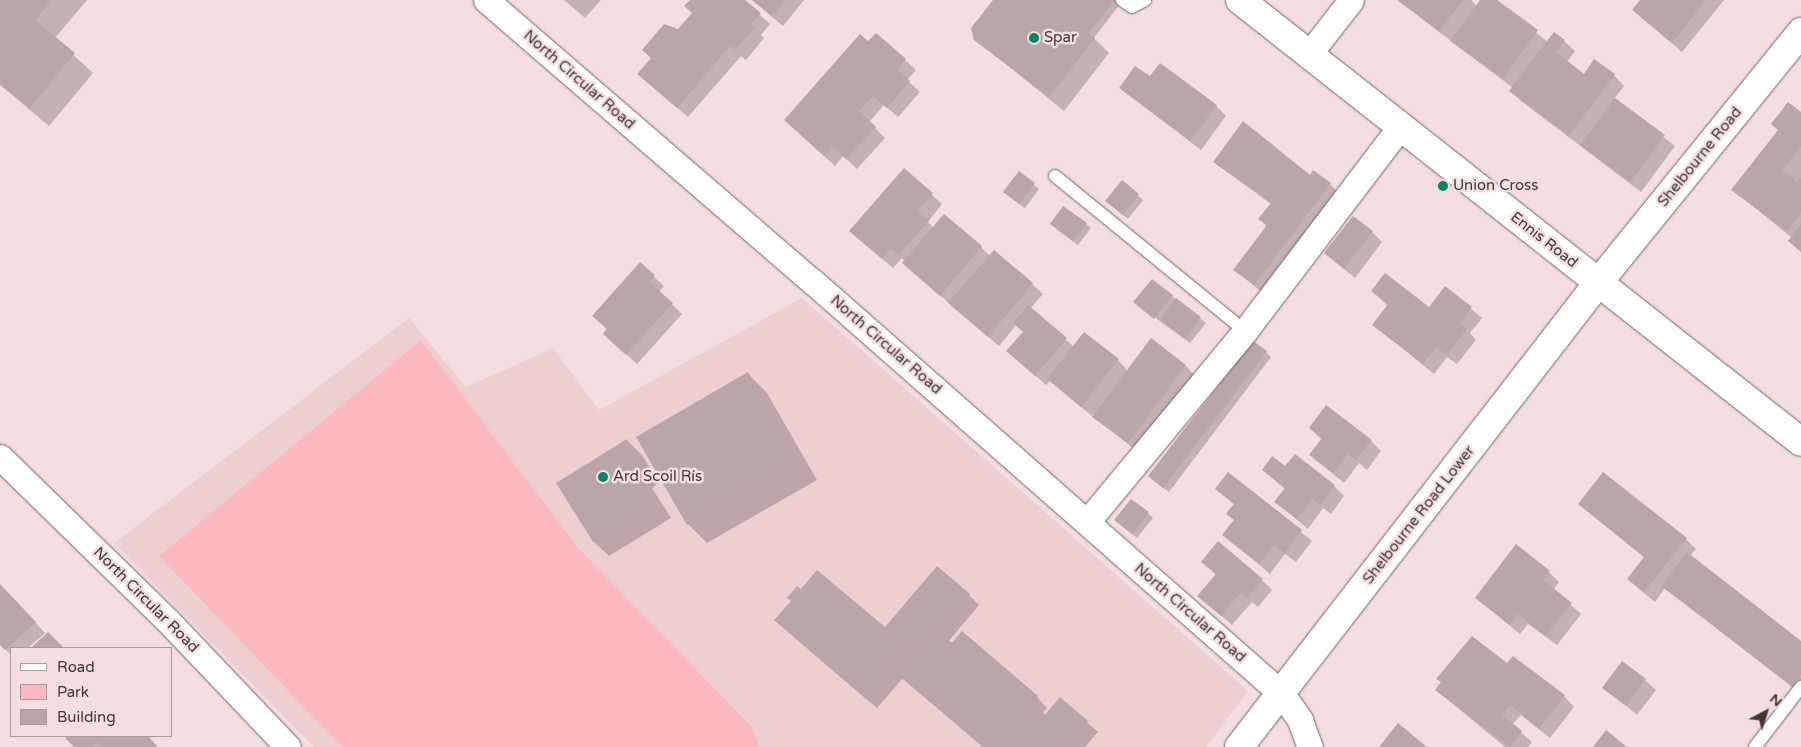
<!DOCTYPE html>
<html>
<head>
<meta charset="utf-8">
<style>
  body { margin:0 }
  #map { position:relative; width:1801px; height:747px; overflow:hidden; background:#f4dee0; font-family:"Varela Round",sans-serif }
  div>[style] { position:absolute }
  .built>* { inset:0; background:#edcfd2 }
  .green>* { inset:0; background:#fdb8bf }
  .shadow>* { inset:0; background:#0003 }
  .building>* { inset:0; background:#baa6a7 }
  .roads { filter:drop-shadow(0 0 1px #776566) drop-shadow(0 0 1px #776566) }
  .lane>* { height:12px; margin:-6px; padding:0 6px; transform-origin:6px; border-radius:6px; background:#fff }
  .street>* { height:25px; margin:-12.5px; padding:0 12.5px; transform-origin:12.5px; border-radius:12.5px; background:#fff }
  .secondary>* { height:28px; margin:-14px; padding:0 14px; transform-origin:14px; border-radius:14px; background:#fff }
  .dots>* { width:14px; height:14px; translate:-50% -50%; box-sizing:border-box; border:2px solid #f4dee0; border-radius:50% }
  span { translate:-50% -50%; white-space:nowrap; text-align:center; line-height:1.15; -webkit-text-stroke:5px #f4dee0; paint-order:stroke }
  .poi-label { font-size:15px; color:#3f3737 }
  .left { translate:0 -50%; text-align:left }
  .street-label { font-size:15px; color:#3f3737 }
  .legend { position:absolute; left:10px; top:647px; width:162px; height:90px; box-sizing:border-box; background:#f4dee0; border:1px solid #ac9b9c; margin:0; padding:6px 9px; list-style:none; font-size:15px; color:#3f3737 }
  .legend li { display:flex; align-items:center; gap:10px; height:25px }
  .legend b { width:25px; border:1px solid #ac9b9c }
  .north { position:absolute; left:1741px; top:687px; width:50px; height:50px; -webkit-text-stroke:4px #f4dee0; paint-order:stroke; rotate:40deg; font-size:14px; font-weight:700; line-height:20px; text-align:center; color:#3f3737 }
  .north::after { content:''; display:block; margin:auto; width:18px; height:22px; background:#3f3737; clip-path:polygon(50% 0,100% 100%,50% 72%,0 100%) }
</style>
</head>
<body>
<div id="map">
  <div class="built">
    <div style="clip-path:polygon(802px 298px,1248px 691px,1206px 747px,314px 747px,114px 543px,409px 318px,466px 387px,553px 348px,599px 410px)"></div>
  </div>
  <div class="green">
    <div style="clip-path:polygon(421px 340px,576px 546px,752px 727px,759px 747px,342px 747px,159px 556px)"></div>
  </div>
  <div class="shadow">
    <div style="clip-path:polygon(0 0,87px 0,55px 38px,93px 73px,49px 126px,0 85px)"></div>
    <div style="clip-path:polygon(564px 0,601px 0,585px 18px)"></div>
    <div style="clip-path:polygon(691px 0,743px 0,770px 24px,761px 35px,764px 38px,746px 60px,741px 56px,688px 117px,649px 84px,679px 31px,693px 13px)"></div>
    <div style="clip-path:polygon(752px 0,804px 0,783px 26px)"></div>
    <div style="clip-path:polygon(994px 0,1123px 0,1094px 38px,1109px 53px,1064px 111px,975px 39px)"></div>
    <div style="clip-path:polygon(1397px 0,1471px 0,1477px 6px,1481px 0,1495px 0,1548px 42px,1555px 33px,1564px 41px,1575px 51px,1567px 62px,1584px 75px,1614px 75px,1624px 86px,1614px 99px,1675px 146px,1641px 192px,1521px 101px,1511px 91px,1513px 88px)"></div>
    <div style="clip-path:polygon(1642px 0,1724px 0,1682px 52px,1633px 10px)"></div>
    <div style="clip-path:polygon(876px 34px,916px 70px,907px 80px,920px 92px,898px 117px,884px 105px,869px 122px,885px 138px,857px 169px,843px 156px,835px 166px,785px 120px)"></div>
    <div style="clip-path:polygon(1151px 78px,1216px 106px,1226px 116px,1201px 150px,1120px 88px)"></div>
    <div style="clip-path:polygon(1801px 114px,1801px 252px,1790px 241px,1792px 238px,1733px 190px)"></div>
    <div style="clip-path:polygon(1214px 162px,1310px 176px,1330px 184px,1340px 194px,1264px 294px,1235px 270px,1267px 227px,1260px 219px,1271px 204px)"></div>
    <div style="clip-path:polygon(904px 169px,942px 204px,928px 222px,934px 228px,981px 247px,990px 256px,994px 252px,1032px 284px,1043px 294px,1030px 309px,1074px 347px,1118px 360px,1128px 371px,1185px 365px,1195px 376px,1139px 453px,1094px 417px,1099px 410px,1092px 416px,1050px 381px,1046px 385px,1008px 351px,1024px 332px,1016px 325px,999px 346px,914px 273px,902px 258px,893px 268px,861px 241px)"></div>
    <div style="clip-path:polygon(1020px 173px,1039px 189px,1025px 208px,1010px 197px)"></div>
    <div style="clip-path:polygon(1122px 182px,1143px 200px,1128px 219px,1112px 206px)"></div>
    <div style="clip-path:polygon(1086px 224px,1091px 228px,1078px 245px,1056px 229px)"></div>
    <div style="clip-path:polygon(1372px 232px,1382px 242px,1355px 278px,1325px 253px)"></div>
    <div style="clip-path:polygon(640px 264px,664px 286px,659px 292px,682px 314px,637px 364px,604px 334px)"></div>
    <div style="clip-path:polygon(1446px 288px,1482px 318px,1470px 333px,1476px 340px,1457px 364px,1447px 357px,1434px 374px,1374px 325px,1388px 306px,1372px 291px,1430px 308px)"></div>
    <div style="clip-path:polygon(1172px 296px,1206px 323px,1190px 343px,1139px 306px)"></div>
    <div style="clip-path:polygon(1266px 352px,1271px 357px,1169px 492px,1154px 481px)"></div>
    <div style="clip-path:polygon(748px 374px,767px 393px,817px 480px,707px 543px,688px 524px)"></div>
    <div style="clip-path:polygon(1310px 428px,1371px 441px,1381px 451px,1367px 470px,1359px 463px,1344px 483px,1310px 455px,1322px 440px)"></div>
    <div style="clip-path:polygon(627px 440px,642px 455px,659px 483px,652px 488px,671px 518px,609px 556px,594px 542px)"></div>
    <div style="clip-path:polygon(1285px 468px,1334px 486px,1344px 496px,1331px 514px,1323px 508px,1308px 529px,1276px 502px,1285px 489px,1263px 470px)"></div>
    <div style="clip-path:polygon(1228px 474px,1312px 541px,1296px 562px,1285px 554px,1270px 574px,1224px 535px,1235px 521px,1235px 505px,1216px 489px)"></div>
    <div style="clip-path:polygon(1579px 504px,1686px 539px,1696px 549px,1690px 556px,1801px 643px,1801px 694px,1665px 588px,1655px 602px,1639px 589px,1628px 579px,1645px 558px)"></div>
    <div style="clip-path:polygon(1148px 513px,1153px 518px,1137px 538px,1121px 525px)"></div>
    <div style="clip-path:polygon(1203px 562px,1262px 580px,1272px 590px,1258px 607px,1252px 602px,1232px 625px,1199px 596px,1216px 575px)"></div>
    <div style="clip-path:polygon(1549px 572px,1559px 582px,1553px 590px,1581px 614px,1557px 645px,1528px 624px,1520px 634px,1476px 598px)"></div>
    <div style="clip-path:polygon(0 585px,45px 633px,28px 648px,11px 648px,11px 655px,0 643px)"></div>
    <div style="clip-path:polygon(969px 595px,979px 605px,948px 642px,1037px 697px,1047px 708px,1042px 714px,1045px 717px,1060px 699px,1098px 732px,1085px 747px,983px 747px,903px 678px,877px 708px,786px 630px,885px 629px)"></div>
    <div style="clip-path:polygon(1507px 665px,1564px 696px,1574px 707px,1550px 738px,1521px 715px,1512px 725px,1532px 742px,1528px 747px,1505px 747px,1436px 690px)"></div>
    <div style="clip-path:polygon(1645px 680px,1656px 690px,1637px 715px,1604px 687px)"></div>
    <div style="clip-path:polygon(69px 736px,146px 736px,157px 747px,76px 747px,67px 738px)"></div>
  </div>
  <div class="building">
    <div style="clip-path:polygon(0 0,52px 0,35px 20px,75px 53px,30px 108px,0 84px)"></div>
    <div style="clip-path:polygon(690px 0,745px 0,761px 13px,751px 24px,755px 27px,735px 50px,730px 46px,677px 108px,637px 74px,651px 58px,642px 50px,664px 24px,678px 29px,692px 13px,684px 6px)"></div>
    <div style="clip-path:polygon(752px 0,786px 0,772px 16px)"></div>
    <div style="clip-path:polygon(993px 0,1115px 0,1089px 33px,1095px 38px,1049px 97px,974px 40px,971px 28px)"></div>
    <div style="clip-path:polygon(1398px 0,1463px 0,1439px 31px)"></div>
    <div style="clip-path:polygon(1480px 0,1497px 0,1538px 30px,1503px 79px,1450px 41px)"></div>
    <div style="clip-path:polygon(1640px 0,1706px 0,1672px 43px,1632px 10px)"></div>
    <div style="clip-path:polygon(1554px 32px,1565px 40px,1556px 52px,1584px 74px,1594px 59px,1615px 74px,1569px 135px,1509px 91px)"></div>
    <div style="clip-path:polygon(876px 33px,906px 59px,897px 70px,910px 81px,887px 108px,873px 96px,859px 111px,876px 127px,846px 159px,832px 147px,824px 156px,784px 120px,860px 34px,868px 41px)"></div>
    <div style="clip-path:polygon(1160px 63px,1217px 105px,1190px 141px,1119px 88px,1135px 66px,1150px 76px)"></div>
    <div style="clip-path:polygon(1615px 98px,1665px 135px,1630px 182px,1580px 145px)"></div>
    <div style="clip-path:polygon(1788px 102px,1801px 112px,1801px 146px,1782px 170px,1795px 179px,1795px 184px,1801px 177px,1801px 213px,1787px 231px,1731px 190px,1778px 130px,1771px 124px)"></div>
    <div style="clip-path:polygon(1243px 121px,1310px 175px,1313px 170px,1331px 183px,1254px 285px,1233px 270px,1267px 225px,1258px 219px,1271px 203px,1213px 162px)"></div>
    <div style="clip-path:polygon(904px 168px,933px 193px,917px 211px,929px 221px,898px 255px,891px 249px,882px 259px,849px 231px)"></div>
    <div style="clip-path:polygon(1019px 171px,1035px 183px,1019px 204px,1003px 192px)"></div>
    <div style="clip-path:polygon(1122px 180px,1139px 194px,1123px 215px,1105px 201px)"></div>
    <div style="clip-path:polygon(1063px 206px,1087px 223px,1073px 241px,1050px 224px)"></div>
    <div style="clip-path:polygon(944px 214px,982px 246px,940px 296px,902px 263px)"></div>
    <div style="clip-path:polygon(1353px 216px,1373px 231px,1344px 269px,1324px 253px)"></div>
    <div style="clip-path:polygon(1801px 224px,1801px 252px,1788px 241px)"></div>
    <div style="clip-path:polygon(994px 250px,1033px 283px,988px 337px,948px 303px)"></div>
    <div style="clip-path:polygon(640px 262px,655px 275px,649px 282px,673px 303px,626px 355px,603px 334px,607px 329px,592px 316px)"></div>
    <div style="clip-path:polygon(1385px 273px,1429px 307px,1445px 286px,1472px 307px,1460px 323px,1467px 329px,1447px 355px,1436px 347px,1423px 364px,1372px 325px,1388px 304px,1371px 291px)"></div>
    <div style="clip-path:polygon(1152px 279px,1173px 295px,1154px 319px,1133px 302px)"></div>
    <div style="clip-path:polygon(1176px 298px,1201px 317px,1185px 339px,1160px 320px)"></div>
    <div style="clip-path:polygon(1028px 305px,1067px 338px,1035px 376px,1006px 351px,1023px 332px,1013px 323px)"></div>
    <div style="clip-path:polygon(1084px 332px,1119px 359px,1081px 407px,1047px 379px)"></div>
    <div style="clip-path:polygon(1151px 338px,1186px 365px,1128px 443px,1092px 417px)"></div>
    <div style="clip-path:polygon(1253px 341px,1267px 351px,1163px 488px,1148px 476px)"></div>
    <div style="clip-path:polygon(748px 372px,799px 460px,687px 525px,636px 437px)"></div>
    <div style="clip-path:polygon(1326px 405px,1372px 440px,1356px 460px,1348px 454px,1333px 473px,1309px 455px,1322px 438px,1309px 428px)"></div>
    <div style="clip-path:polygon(627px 439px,645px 468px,638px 472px,657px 503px,593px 542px,556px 483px)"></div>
    <div style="clip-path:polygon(1295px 454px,1335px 485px,1320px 505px,1312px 499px,1297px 519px,1274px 502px,1285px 488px,1262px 470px,1272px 456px,1285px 466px)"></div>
    <div style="clip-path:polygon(1228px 472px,1302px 530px,1285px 553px,1274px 545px,1259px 564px,1222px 535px,1234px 520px,1226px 514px,1234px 504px,1215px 489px)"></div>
    <div style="clip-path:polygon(1603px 472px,1687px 538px,1644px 592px,1627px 579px,1644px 557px,1578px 504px)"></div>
    <div style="clip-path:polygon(1131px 499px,1149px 512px,1132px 534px,1114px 520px)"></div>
    <div style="clip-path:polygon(1218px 541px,1263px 579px,1247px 598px,1241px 592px,1221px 616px,1197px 596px,1216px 574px,1201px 562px)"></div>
    <div style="clip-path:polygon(1516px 544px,1550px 571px,1543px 580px,1572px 603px,1546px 636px,1518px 614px,1510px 625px,1475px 598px)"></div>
    <div style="clip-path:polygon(1687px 552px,1801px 641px,1801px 674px,1792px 686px,1661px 586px)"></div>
    <div style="clip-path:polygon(937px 566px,970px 594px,938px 632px,952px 643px,962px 631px,1038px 696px,1032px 703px,1045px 715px,1060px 697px,1088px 721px,1066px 747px,983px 747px,898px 675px,916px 654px,909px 648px,866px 699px,774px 620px,791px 601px,787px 598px,797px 586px,801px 589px,817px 570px,885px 627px)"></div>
    <div style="clip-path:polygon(0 584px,36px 622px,5px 650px,0 645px)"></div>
    <div style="clip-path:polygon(48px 632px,64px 648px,31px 648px)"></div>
    <div style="clip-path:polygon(1472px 636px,1507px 663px,1513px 656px,1565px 695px,1539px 729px,1510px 705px,1502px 715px,1522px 731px,1510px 747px,1435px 690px,1441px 682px,1436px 679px)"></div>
    <div style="clip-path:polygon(1622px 661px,1646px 679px,1626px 706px,1602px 688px)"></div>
    <div style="clip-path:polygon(1398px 723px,1427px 747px,1379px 747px)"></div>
    <div style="clip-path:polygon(1606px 730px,1627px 747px,1593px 747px)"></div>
    <div style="clip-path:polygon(67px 736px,148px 736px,158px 747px,101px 747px,97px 742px,92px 747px,74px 747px,65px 738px)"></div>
  </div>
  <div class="roads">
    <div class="lane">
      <div style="left:1122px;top:0;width:12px;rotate:35deg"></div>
      <div style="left:1132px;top:7px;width:15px;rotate:-28deg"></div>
      <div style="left:1055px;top:176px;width:245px;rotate:39.2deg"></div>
      <div style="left:1755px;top:747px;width:76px;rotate:-52.5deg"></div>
    </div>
    <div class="street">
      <div style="left:486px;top:0;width:430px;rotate:40.8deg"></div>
      <div style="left:812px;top:281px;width:626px;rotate:41.31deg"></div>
      <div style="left:1282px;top:694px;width:32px;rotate:55deg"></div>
      <div style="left:1300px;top:720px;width:29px;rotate:70deg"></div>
      <div style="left:1309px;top:54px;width:68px;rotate:-52.1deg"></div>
      <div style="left:0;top:457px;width:233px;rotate:44.3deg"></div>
      <div style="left:167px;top:620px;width:175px;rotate:46.4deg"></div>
      <div style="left:1087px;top:522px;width:248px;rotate:-50.4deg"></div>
      <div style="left:1245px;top:331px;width:256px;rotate:-52.8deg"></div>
    </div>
    <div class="secondary">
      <div style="left:1240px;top:0;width:714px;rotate:38.23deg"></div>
      <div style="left:1239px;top:747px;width:587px;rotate:-52.27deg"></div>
      <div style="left:1598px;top:283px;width:323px;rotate:-51deg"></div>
    </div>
  </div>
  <div class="dots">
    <div style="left:1034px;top:38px;background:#098465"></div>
    <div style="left:1443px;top:186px;background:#098465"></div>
    <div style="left:603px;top:477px;background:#098465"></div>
  </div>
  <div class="poi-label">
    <span class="left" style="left:1044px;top:38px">Spar</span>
    <span class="left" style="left:1453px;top:186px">Union Cross</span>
    <span class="left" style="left:613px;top:477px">Ard Scoil Rís</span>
  </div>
  <div class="street-label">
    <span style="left:579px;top:80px;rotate:41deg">North Circular Road</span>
    <span style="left:1700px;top:157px;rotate:-51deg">Shelbourne Road</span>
    <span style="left:1544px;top:240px;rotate:38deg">Ennis Road</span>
    <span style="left:886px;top:345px;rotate:41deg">North Circular Road</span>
    <span style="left:1419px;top:515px;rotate:-52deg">Shelbourne Road Lower</span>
    <span style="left:146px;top:600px;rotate:45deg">North Circular Road</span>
    <span style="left:1190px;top:613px;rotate:41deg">North Circular Road</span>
  </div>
  <ul class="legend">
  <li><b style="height:6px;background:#fff"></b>Road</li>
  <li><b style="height:14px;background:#fdb8bf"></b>Park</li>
  <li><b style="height:14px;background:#baa6a7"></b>Building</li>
  </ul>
  <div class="north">N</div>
</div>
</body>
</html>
